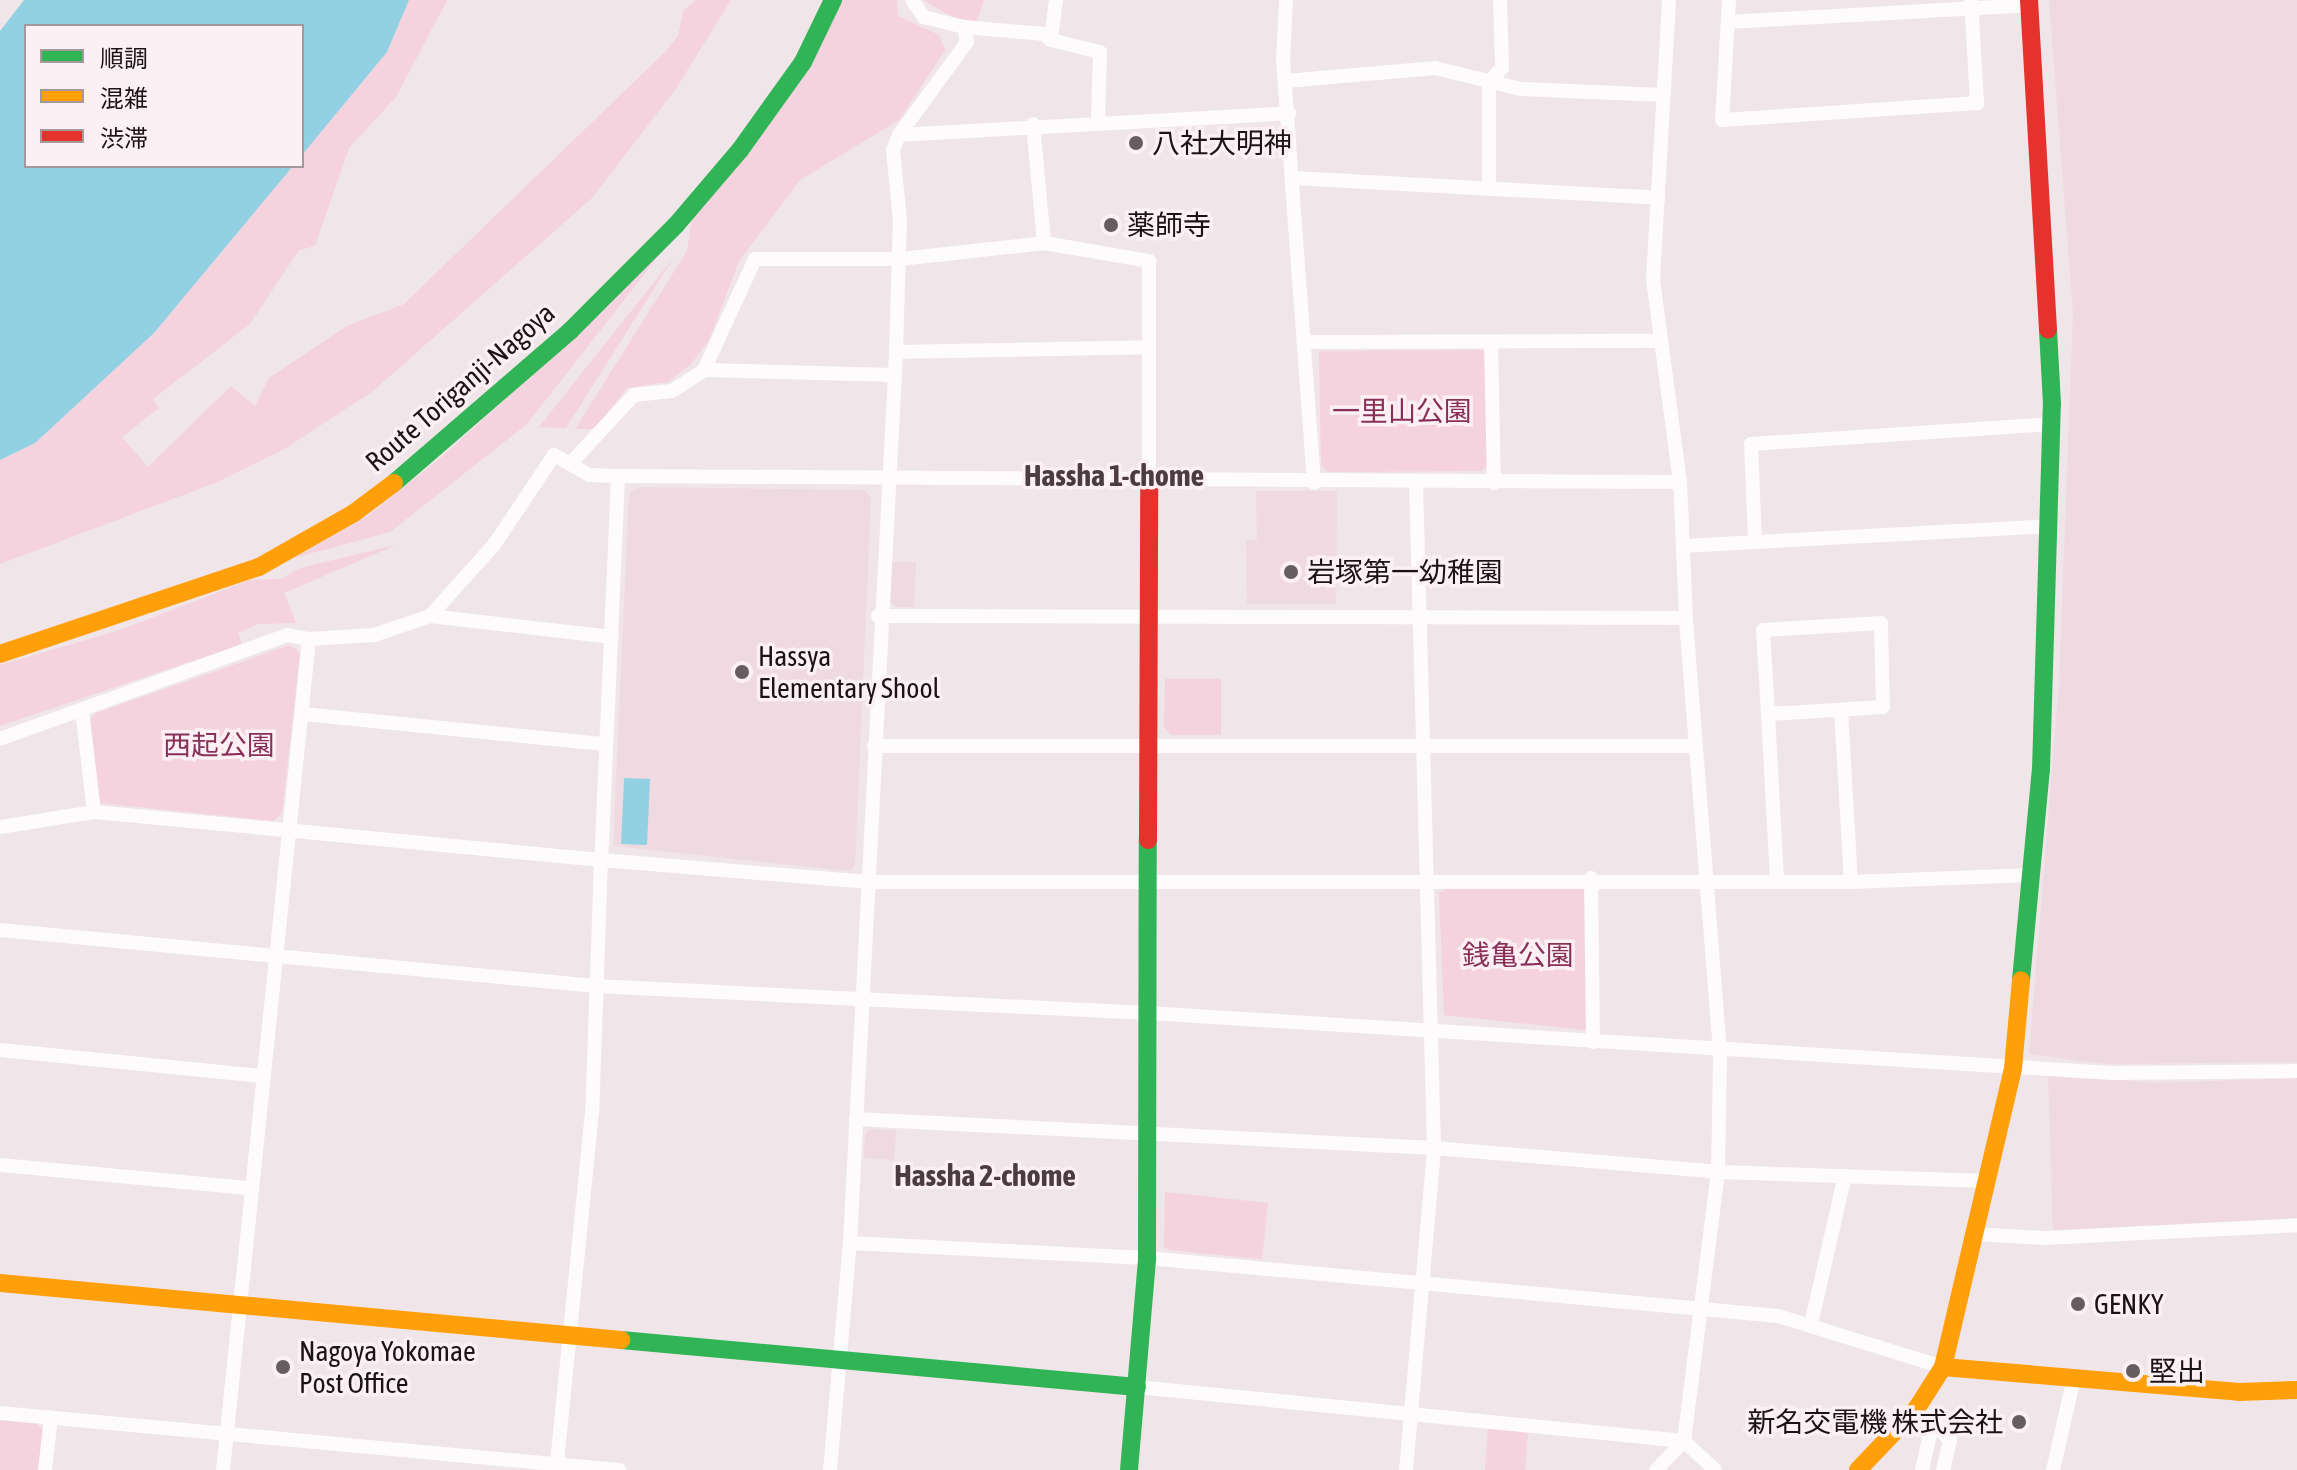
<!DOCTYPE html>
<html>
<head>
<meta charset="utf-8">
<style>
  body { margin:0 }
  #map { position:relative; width:2297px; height:1470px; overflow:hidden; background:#f0e5e8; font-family:"Asap Condensed","Noto Sans JP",sans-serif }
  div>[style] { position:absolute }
  .built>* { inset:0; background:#efdae1 }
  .green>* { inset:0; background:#f4d2de }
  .water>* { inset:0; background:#92d0e4 }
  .street>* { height:14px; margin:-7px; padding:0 7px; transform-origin:7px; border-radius:7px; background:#fdfbfc }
  .fast>* { height:18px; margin:-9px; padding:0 9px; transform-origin:9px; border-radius:9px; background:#30b455 }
  .slow>* { height:18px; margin:-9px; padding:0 9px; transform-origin:9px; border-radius:9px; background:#ff9f0a }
  .jam>* { height:18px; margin:-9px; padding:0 9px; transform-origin:9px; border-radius:9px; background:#e5322d }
  .dots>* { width:22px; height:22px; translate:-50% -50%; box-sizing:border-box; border:4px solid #fdf0f4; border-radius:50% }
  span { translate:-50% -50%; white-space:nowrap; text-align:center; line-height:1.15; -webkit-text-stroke:7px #fdf0f4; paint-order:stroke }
  .poi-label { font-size:28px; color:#1b1416 }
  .left { translate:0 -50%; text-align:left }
  .right { translate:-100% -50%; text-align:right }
  .street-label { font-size:28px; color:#1b1416 }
  .park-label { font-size:28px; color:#883058 }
  .neighbourhood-label { font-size:30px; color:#4c3b41; font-weight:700 }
  .legend { position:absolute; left:24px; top:24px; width:280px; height:144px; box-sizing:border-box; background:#fdf0f4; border:2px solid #a3989b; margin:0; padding:10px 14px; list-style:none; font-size:24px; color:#1b1416 }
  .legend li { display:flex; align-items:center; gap:16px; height:40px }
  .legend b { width:40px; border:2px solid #a3989b }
</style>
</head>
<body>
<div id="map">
  <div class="built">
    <div style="clip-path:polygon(2049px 0,2297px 0,2297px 1062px,2106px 1064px,2029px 1054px,2059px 684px,2073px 313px)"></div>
    <div style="clip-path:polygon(638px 487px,865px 490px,871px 498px,855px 866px,850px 871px,613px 846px,629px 494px)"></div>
    <div style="clip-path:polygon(1256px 491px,1337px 491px,1336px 604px,1247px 604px,1246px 541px,1257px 540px)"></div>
    <div style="clip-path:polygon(890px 562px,916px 562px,914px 607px,896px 607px,889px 601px)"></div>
    <div style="clip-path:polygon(2048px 1073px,2153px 1083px,2297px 1078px,2297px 1220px,2053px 1234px)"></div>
    <div style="clip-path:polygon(870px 1129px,896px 1130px,894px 1160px,864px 1158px,865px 1134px)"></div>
  </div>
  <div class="green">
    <div style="clip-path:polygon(409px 0,447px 0,396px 97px,349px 148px,315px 246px,299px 250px,250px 324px,153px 399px,159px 408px,122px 437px,148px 467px,231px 386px,255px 406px,269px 378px,347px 326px,404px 304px,665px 52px,678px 36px,683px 11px,696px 0,731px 0,675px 90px,592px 198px,373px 391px,286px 448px,215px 483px,0 564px,0 460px,35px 443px,154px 333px,293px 166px,302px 166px,302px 155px,387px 52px)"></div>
    <div style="clip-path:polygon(841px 0,897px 0,898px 16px,939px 35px,945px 50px,899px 120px,800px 180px,739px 261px,709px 340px,691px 364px,668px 382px,627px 388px,595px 429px,575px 429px,687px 251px,692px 220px)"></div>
    <div style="clip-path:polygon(923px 0,984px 0,976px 22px,953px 17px)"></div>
    <div style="clip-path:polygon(664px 249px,527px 424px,390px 532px,294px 558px,365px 518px,438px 460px,606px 309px)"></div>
    <div style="clip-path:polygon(674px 257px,566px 428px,539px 427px)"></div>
    <div style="clip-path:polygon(1482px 350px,1488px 356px,1489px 464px,1482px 471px,1328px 472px,1321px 465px,1319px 351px)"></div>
    <div style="clip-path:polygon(396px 545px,284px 593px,296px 623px,258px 624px,238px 633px,242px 644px,0 726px,0 665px,120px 630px,250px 580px,281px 579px,300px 568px)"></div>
    <div style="clip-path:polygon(290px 645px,300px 653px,282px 814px,273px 821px,100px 803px,90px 720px,96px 713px)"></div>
    <div style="clip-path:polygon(1165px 679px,1221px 679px,1221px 735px,1171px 735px,1164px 727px)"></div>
    <div style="clip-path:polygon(1586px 888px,1586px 1030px,1444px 1015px,1439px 893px,1445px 889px)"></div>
    <div style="clip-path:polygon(1165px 1192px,1268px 1203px,1262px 1259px,1169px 1250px,1164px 1246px)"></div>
    <div style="clip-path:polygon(0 1420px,37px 1424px,43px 1429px,39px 1470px,0 1470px)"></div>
    <div style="clip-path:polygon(1488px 1428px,1528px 1432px,1525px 1470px,1485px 1470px)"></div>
  </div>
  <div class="water">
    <div style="clip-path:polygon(24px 0,409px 0,387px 52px,302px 155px,302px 26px,26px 26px,26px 166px,293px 166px,154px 333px,35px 443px,0 460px,0 31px)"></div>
    <div style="clip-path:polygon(624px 778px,650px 779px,647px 845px,621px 844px)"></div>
  </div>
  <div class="street">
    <div style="left:912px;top:0;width:21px;rotate:55deg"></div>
    <div style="left:924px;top:17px;width:41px;rotate:14deg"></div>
    <div style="left:964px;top:27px;width:80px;rotate:5deg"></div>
    <div style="left:1044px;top:34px;width:9px;rotate:41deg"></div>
    <div style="left:1051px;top:40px;width:50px;rotate:13.8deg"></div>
    <div style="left:1100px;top:52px;width:69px;rotate:91.7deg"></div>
    <div style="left:1286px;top:0;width:61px;rotate:92.8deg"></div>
    <div style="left:1283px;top:61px;width:423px;rotate:85.8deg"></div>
    <div style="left:1729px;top:0;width:120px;rotate:93.3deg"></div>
    <div style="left:1722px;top:120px;width:256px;rotate:-3.8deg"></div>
    <div style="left:1977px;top:103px;width:103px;rotate:-93.3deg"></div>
    <div style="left:1728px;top:22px;width:301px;rotate:-3.2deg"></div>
    <div style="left:1051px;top:40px;width:40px;rotate:-82.9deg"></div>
    <div style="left:1286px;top:81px;width:150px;rotate:-5deg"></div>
    <div style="left:1435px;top:68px;width:89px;rotate:13.7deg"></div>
    <div style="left:1521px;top:89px;width:143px;rotate:2.4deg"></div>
    <div style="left:1033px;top:124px;width:120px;rotate:84.7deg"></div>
    <div style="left:899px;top:135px;width:391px;rotate:-3.2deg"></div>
    <div style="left:1293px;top:178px;width:366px;rotate:3.1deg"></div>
    <div style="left:1489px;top:189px;width:107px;rotate:-90deg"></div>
    <div style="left:1489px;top:82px;width:19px;rotate:-47deg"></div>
    <div style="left:1502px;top:68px;width:68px;rotate:-91.7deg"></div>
    <div style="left:1304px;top:342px;width:356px;rotate:-0.2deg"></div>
    <div style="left:1491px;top:342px;width:141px;rotate:88.8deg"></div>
    <div style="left:896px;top:352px;width:253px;rotate:-1.1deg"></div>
    <div style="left:704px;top:370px;width:189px;rotate:1.5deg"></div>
    <div style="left:570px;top:464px;width:22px;rotate:30deg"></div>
    <div style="left:589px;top:475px;width:29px;rotate:2deg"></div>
    <div style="left:1680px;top:482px;width:1062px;rotate:-179.68deg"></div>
    <div style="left:618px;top:476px;width:384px;rotate:92.5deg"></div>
    <div style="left:601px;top:860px;width:266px;rotate:4.7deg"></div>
    <div style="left:866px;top:882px;width:985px"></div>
    <div style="left:1851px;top:882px;width:180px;rotate:-2.2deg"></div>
    <div style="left:1755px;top:542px;width:98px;rotate:-92.3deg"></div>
    <div style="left:1751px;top:444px;width:302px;rotate:-3.8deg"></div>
    <div style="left:1683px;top:546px;width:367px;rotate:-3.1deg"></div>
    <div style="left:430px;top:616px;width:96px;rotate:-48deg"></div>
    <div style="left:494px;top:545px;width:108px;rotate:-56.3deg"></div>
    <div style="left:554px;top:455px;width:18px;rotate:29deg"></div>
    <div style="left:570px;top:464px;width:94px;rotate:-47.2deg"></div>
    <div style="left:634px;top:395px;width:38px;rotate:-6deg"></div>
    <div style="left:672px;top:391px;width:38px;rotate:-33deg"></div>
    <div style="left:704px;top:370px;width:122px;rotate:-65.3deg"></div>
    <div style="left:755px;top:259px;width:145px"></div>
    <div style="left:900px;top:259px;width:145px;rotate:-6.3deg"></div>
    <div style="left:1044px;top:243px;width:107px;rotate:9.7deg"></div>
    <div style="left:1149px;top:261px;width:222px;rotate:90deg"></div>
    <div style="left:878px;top:616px;width:808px;rotate:0.14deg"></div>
    <div style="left:82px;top:710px;width:103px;rotate:83.3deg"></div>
    <div style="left:1841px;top:710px;width:172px;rotate:86.7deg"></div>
    <div style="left:303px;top:714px;width:304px;rotate:5.7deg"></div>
    <div style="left:1768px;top:714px;width:115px;rotate:-3.5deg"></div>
    <div style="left:1883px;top:707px;width:84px;rotate:-91.4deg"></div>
    <div style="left:1881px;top:623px;width:118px;rotate:176.6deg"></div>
    <div style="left:1763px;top:630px;width:84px;rotate:86.6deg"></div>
    <div style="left:1768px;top:714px;width:167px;rotate:86.9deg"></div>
    <div style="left:0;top:739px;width:306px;rotate:-19.9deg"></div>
    <div style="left:288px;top:635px;width:21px;rotate:11deg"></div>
    <div style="left:309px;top:639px;width:65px;rotate:-3.5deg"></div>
    <div style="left:374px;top:635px;width:59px;rotate:-18.7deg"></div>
    <div style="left:430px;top:616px;width:183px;rotate:6.6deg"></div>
    <div style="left:874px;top:746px;width:821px"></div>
    <div style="left:0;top:827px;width:95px;rotate:-9.1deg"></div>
    <div style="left:94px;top:812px;width:509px;rotate:5.41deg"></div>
    <div style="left:601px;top:860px;width:252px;rotate:92deg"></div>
    <div style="left:592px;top:1112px;width:360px;rotate:95.7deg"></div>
    <div style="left:1591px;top:878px;width:164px;rotate:89.3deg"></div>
    <div style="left:0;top:930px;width:598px;rotate:5.38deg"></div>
    <div style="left:595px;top:986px;width:554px;rotate:2.8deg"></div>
    <div style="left:1148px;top:1013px;width:966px;rotate:3.56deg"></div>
    <div style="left:2112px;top:1073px;width:185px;rotate:-0.6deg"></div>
    <div style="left:0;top:1050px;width:263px;rotate:5.7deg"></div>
    <div style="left:856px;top:1119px;width:579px;rotate:2.87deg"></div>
    <div style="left:1434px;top:1148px;width:285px;rotate:4.8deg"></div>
    <div style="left:1718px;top:1172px;width:268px;rotate:1.9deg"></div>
    <div style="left:0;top:1165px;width:251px;rotate:5.3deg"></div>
    <div style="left:1974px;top:1234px;width:70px;rotate:3.3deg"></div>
    <div style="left:2044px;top:1238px;width:253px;rotate:-2.9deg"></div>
    <div style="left:850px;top:1243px;width:297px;rotate:2.9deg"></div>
    <div style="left:1147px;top:1258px;width:634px;rotate:5.25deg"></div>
    <div style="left:1778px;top:1316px;width:173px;rotate:17.2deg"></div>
    <div style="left:1811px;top:1324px;width:152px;rotate:-77.1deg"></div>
    <div style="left:1137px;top:1387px;width:550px;rotate:5.64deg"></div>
    <div style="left:1684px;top:1441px;width:42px;rotate:43.1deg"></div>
    <div style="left:1917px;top:1408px;width:46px;rotate:44.1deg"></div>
    <div style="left:1950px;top:1440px;width:31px;rotate:103deg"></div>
    <div style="left:0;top:1413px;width:622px;rotate:5.26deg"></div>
    <div style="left:45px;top:1470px;width:53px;rotate:-83.5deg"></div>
    <div style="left:223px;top:1470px;width:835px;rotate:-84.09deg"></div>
    <div style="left:830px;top:1470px;width:228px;rotate:-85deg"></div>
    <div style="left:850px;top:1243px;width:892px;rotate:-87.04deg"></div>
    <div style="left:896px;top:352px;width:131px;rotate:-88.3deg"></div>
    <div style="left:900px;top:221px;width:71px;rotate:-95.6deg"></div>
    <div style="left:893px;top:150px;width:16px;rotate:-68deg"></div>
    <div style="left:899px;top:135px;width:115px;rotate:-53.8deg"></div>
    <div style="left:967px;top:42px;width:15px;rotate:-101deg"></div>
    <div style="left:1406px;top:1470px;width:323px;rotate:-85deg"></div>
    <div style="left:1434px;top:1148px;width:665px;rotate:-91.55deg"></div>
    <div style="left:1656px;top:1470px;width:40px;rotate:-46deg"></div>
    <div style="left:1684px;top:1441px;width:271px;rotate:-82.8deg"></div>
    <div style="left:1718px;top:1172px;width:120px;rotate:-89deg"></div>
    <div style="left:1720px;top:1052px;width:435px;rotate:-94.5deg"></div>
    <div style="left:1686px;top:618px;width:136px;rotate:-92.5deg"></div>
    <div style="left:1680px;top:482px;width:205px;rotate:-97.6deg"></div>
    <div style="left:1653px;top:279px;width:279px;rotate:-86.7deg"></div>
    <div style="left:1922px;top:1470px;width:47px;rotate:-77.7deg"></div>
    <div style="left:2053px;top:1470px;width:90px;rotate:-77.2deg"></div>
  </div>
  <div class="fast">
    <div style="left:394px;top:483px;width:233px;rotate:-40.8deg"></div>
    <div style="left:570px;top:331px;width:150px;rotate:-45deg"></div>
    <div style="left:676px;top:225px;width:99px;rotate:-49.5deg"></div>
    <div style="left:740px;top:150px;width:108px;rotate:-54.4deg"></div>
    <div style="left:803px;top:62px;width:69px;rotate:-64.2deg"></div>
    <div style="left:2021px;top:980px;width:211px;rotate:-84.6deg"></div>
    <div style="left:2041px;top:770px;width:366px;rotate:-88.3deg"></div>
    <div style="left:2052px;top:404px;width:75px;rotate:-93.1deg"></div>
    <div style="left:621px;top:1340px;width:518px;rotate:5.2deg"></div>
    <div style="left:1129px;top:1470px;width:213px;rotate:-85.1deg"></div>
    <div style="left:1147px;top:1258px;width:418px;rotate:-89.9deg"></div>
  </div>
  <div class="slow">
    <div style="left:0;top:654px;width:273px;rotate:-18.6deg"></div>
    <div style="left:259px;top:567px;width:109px;rotate:-29.6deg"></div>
    <div style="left:354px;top:513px;width:50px;rotate:-36.9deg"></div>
    <div style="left:0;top:1283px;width:624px;rotate:5.24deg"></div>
    <div style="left:1943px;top:1367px;width:297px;rotate:4.8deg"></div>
    <div style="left:2239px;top:1392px;width:58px;rotate:-2deg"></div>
    <div style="left:1858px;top:1470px;width:86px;rotate:-46.4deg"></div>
    <div style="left:1917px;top:1408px;width:49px;rotate:-57.6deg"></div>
    <div style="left:1943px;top:1367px;width:307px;rotate:-76.8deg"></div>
    <div style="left:2013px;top:1068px;width:88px;rotate:-84.8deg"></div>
  </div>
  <div class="jam">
    <div style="left:2029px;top:0;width:330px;rotate:86.7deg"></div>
    <div style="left:1148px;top:840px;width:357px;rotate:-89.8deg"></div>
  </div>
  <div class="dots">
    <div style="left:1136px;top:143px;background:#665d60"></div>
    <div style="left:1111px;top:225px;background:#665d60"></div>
    <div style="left:1291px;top:572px;background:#665d60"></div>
    <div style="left:742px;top:672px;background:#665d60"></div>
    <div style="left:2078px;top:1304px;background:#665d60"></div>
    <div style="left:283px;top:1367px;background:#665d60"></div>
    <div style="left:2133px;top:1371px;background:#665d60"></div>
    <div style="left:2019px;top:1422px;background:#665d60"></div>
  </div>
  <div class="poi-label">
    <span class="left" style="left:1152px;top:143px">八社大明神</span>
    <span class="left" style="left:1127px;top:225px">薬師寺</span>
    <span class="left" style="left:1307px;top:572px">岩塚第一幼稚園</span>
    <span class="left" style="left:758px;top:672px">Hassya<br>Elementary Shool</span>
    <span class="left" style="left:2094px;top:1304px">GENKY</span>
    <span class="left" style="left:299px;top:1367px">Nagoya Yokomae<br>Post Office</span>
    <span class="left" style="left:2149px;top:1371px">堅出</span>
    <span class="right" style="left:2003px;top:1422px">新名交電機 株式会社</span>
  </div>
  <div class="street-label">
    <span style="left:460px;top:387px;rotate:-41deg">Route Toriganji-Nagoya</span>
  </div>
  <div class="park-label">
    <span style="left:1402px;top:411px">一里山公園</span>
    <span style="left:219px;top:745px">西起公園</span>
    <span style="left:1518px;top:955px">銭亀公園</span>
  </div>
  <div class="neighbourhood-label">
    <span style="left:1114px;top:475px">Hassha 1-chome</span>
    <span style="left:985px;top:1175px">Hassha 2-chome</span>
  </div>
  <ul class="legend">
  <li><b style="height:10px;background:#30b455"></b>順調</li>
  <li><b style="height:10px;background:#ff9f0a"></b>混雑</li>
  <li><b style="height:10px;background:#e5322d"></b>渋滞</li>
  </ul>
</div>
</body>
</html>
